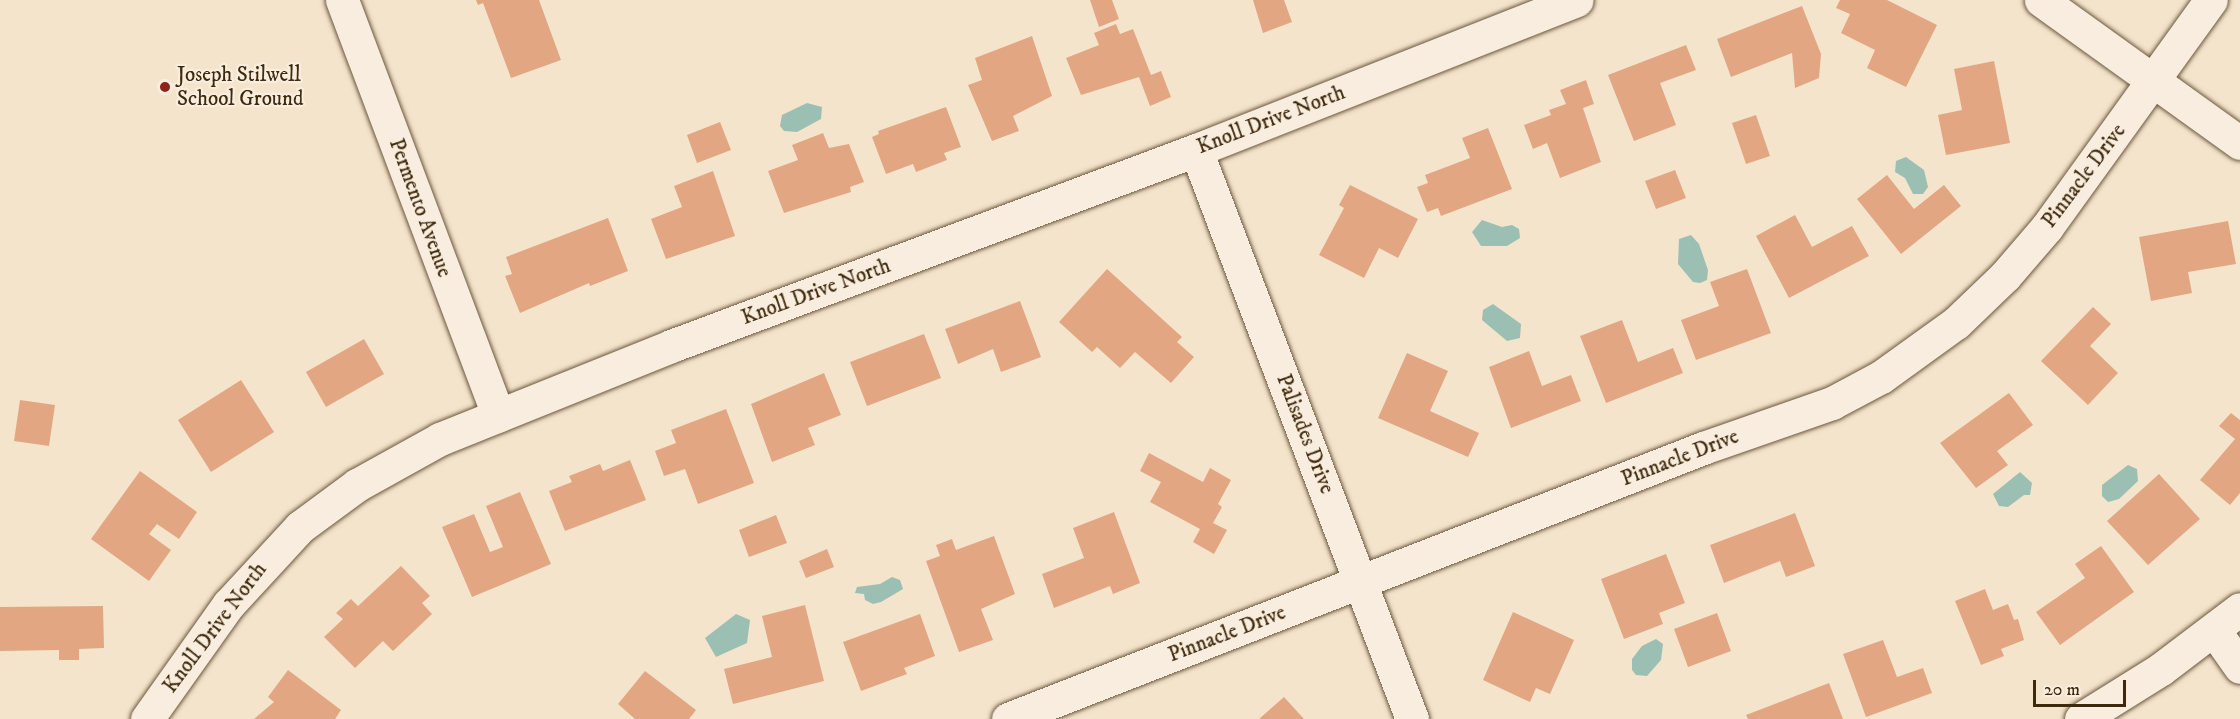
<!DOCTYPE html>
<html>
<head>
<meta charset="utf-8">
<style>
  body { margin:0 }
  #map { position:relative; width:2240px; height:719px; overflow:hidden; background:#f4e4cc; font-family:"IM FELL DW Pica",serif }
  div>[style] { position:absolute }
  .water>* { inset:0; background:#9cbfb4 }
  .building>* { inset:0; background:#e2a782 }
  .roads { filter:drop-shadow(0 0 2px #6b583c) drop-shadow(0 0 2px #6b583c) }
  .minor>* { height:33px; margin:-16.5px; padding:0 16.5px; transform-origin:16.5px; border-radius:16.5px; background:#f8edde }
  .dots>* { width:16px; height:16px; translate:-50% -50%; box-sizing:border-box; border:3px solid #f8edde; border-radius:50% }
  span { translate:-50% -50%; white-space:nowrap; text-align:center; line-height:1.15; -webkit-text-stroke:4.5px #f8edde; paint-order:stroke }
  .poi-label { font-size:21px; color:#3d290c }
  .left { translate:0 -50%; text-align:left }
  .street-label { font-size:21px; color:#3d290c }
  .scale { position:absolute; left:2033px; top:680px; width:93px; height:27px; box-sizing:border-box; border:3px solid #3d290c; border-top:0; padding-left:8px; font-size:18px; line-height:21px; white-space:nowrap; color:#3d290c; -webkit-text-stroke:4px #f8edde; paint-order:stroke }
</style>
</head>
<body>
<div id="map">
  <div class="water">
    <div style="clip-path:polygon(807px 103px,822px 107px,821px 119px,797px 132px,784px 131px,780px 126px,782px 115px)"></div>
    <div style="clip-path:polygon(1906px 157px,1924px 170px,1928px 187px,1923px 194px,1913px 194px,1905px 178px,1895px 172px,1896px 161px)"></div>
    <div style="clip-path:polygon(1482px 220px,1502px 227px,1512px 225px,1519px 229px,1520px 238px,1507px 246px,1481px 246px,1472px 232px)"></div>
    <div style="clip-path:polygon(1691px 235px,1699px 244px,1708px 270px,1707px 280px,1700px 283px,1693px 282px,1678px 264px,1679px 239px)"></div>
    <div style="clip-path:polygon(1493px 304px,1521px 324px,1520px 338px,1507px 341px,1482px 320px,1483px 310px)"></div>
    <div style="clip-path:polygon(2128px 465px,2137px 469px,2138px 481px,2119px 499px,2108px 502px,2102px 496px,2102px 485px)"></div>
    <div style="clip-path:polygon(2020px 472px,2032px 483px,2030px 495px,2024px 495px,2008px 507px,1999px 506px,1993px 494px)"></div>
    <div style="clip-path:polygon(892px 577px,900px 580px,903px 589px,881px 602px,873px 604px,865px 600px,864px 594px,855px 593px,857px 587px,880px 584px)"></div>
    <div style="clip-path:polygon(736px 614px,750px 620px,747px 643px,716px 657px,705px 638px)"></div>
    <div style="clip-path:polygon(1656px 639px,1663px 644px,1661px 660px,1647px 676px,1636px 675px,1632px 670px,1632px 659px,1642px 646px)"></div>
  </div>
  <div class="building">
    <div style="clip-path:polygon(476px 0,539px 0,561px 60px,511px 78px,483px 3px,478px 5px)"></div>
    <div style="clip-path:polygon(1090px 0,1112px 0,1119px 19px,1099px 27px)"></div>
    <div style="clip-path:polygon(1253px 0,1284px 0,1292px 22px,1263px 33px)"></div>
    <div style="clip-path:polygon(1840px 0,1887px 0,1937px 25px,1906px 87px,1867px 68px,1875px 50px,1841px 33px,1850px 14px,1836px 8px)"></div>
    <div style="clip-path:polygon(1802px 6px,1821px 54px,1819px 78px,1795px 88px,1792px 53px,1731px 77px,1717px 39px)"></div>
    <div style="clip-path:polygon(1116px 24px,1120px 34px,1133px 29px,1151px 75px,1161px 71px,1171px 97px,1150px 106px,1139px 77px,1081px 95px,1066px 58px,1099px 45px,1094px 33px)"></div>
    <div style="clip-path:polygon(1032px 36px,1052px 96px,1013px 116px,1019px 131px,992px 141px,968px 85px,982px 80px,975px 58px)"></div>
    <div style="clip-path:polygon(1686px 45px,1696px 70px,1660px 83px,1676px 125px,1634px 141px,1608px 75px)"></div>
    <div style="clip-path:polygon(1994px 61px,2010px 143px,1946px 155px,1938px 115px,1962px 110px,1954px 69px)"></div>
    <div style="clip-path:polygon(1586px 80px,1594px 104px,1583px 108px,1601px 162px,1560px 178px,1547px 143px,1533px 149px,1524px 125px,1551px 115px,1549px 110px,1566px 104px,1560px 90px)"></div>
    <div style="clip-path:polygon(946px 107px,961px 147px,944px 153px,947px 160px,916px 172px,913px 164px,886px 174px,872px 137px,879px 134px,878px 131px)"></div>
    <div style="clip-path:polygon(1756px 115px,1770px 156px,1746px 164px,1732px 123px)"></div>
    <div style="clip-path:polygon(720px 122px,731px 150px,697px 163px,687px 135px)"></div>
    <div style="clip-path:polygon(1488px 128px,1512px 189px,1441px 216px,1438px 208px,1427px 212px,1417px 187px,1428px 183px,1425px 175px,1470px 158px,1462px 138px)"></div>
    <div style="clip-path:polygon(823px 133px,829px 148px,849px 144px,864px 182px,850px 187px,851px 192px,784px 213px,768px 171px,798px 160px,792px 145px)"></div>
    <div style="clip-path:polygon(1675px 170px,1686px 198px,1656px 209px,1645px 181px)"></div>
    <div style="clip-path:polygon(713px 171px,735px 236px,666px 259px,651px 219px,682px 207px,674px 186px)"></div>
    <div style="clip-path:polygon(1887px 175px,1914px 209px,1944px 185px,1961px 206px,1901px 254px,1857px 199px)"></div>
    <div style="clip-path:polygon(1350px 185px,1418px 219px,1398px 258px,1379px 248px,1364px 278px,1319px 255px,1344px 208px,1339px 205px)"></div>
    <div style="clip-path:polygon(1795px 215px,1812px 247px,1852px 226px,1869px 256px,1789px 298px,1756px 236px)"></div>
    <div style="clip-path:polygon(608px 218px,628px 271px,590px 286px,589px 283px,520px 313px,505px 276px,512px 274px,506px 257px)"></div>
    <div style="clip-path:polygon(2228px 221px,2236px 264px,2188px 272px,2192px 293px,2151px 301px,2139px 237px)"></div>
    <div style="clip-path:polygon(1107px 269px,1182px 337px,1177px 342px,1194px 357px,1171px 383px,1135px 352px,1120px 368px,1097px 347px,1092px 352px,1059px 322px)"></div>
    <div style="clip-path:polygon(1747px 269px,1771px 333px,1696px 360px,1681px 320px,1719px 306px,1710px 282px)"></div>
    <div style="clip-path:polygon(1020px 301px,1041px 357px,1001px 372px,993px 349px,958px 364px,945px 329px)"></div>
    <div style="clip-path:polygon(2093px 307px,2111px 324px,2090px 346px,2118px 373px,2088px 405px,2041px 361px)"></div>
    <div style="clip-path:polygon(1622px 320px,1638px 362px,1673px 348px,1683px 373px,1606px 403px,1580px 336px)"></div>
    <div style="clip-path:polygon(924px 334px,941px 378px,867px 406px,850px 362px)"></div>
    <div style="clip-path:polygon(364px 339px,384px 374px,326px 407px,306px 372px)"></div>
    <div style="clip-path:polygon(1529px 351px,1542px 386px,1571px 375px,1581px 401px,1511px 428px,1489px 367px)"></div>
    <div style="clip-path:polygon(1407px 353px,1448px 371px,1430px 411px,1479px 433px,1468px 457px,1378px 418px)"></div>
    <div style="clip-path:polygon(824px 373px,841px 415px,808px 428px,815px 445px,772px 462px,751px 404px)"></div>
    <div style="clip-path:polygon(241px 380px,274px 432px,211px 472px,178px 420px)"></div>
    <div style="clip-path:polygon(2009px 393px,2033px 425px,1997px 451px,2008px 465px,1976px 488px,1940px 443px)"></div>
    <div style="clip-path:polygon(20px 400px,55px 405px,49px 446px,14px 441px)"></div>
    <div style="clip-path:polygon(726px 409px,754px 483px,698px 504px,685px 469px,664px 476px,655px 451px,676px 443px,671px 430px)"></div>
    <div style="clip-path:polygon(2231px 413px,2240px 420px,2240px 493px,2230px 505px,2200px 480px,2235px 439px,2219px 426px)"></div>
    <div style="clip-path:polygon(1149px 453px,1203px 482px,1210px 468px,1231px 480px,1218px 504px,1222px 507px,1213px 523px,1227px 530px,1214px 554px,1193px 542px,1200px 529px,1150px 502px,1161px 482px,1140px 471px)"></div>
    <div style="clip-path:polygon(630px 460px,646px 500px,565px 531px,549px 491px,572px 482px,569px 476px,600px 464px,603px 471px)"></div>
    <div style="clip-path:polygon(140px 471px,197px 512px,179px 539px,157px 524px,149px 534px,171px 550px,149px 581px,91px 539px)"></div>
    <div style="clip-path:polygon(2159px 474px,2200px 519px,2148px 565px,2107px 521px)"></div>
    <div style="clip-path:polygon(520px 492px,551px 564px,472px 597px,442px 527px,474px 514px,490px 552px,503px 547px,486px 506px)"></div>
    <div style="clip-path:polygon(1114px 512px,1140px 583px,1113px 594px,1110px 586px,1054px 608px,1042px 574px,1084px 558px,1073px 528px)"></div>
    <div style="clip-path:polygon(1795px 513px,1815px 566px,1786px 577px,1780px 561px,1724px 583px,1710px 545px)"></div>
    <div style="clip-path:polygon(776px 515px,787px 543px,749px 557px,739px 530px)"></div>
    <div style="clip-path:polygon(994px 536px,1015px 594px,981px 609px,993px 640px,959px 652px,926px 561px,940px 556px,936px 545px,952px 539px,956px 550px)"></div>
    <div style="clip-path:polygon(2101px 546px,2134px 592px,2060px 645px,2036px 612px,2085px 578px,2075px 564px)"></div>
    <div style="clip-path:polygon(827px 549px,834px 567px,806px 578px,799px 561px)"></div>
    <div style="clip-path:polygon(1666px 554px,1685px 603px,1659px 613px,1663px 624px,1624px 639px,1601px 579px)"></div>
    <div style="clip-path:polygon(401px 566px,430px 596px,422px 603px,432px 614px,393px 651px,383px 641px,355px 668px,324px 637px,343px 619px,336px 613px,351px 599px,358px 606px)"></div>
    <div style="clip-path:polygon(1985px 589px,1993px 610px,2008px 604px,2014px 620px,2018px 619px,2024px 640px,2001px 649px,2004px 656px,1981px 665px,1955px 601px)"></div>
    <div style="clip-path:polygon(805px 605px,824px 681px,733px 704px,724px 669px,772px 657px,762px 616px)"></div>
    <div style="clip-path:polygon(103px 606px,104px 648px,79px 649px,79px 660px,59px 660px,59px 650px,0 651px,0 607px)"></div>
    <div style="clip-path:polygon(1513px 612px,1574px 640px,1550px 694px,1536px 688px,1530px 702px,1483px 680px)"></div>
    <div style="clip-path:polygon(1717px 613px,1731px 651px,1688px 667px,1674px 629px)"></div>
    <div style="clip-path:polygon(920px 614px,935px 656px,904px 668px,907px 674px,861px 691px,843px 642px)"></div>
    <div style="clip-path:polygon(1883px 640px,1897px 677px,1923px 668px,1932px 693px,1866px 717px,1843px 654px)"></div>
    <div style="clip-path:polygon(288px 670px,341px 710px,335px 719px,254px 719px,274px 702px,268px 697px)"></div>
    <div style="clip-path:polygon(645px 671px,696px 710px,689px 719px,635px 719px,618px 704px)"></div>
    <div style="clip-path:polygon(1829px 683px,1843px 719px,1748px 719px,1746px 715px)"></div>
    <div style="clip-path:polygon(1284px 697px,1304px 719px,1259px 719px)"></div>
  </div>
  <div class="roads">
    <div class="minor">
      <div style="left:342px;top:0;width:444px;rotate:69.4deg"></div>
      <div style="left:2041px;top:0;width:245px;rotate:35.7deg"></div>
      <div style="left:1196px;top:150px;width:609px;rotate:69.21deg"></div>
      <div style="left:2214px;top:630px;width:45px;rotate:54.9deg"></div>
      <div style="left:147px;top:719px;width:140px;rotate:-54.6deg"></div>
      <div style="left:228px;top:605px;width:106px;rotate:-47.3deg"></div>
      <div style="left:300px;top:527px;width:71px;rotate:-36.4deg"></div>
      <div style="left:357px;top:485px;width:95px;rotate:-29deg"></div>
      <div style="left:440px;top:439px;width:249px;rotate:-21.9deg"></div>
      <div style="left:671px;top:346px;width:560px;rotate:-20.47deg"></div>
      <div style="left:1196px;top:150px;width:409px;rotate:-21.5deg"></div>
      <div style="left:1008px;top:719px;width:746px;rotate:-21.3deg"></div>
      <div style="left:1703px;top:448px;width:137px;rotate:-19.2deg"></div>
      <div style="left:1832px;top:403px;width:55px;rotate:-28deg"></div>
      <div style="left:1881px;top:377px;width:92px;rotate:-35.8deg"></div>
      <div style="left:1956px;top:323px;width:68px;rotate:-43.8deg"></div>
      <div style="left:2005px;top:276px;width:65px;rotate:-49.4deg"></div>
      <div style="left:2047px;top:227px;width:280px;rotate:-54.2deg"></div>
      <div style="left:2081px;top:719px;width:94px;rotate:-32deg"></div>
      <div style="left:2161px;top:669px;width:99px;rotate:-37.2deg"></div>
    </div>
  </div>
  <div class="dots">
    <div style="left:165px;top:87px;background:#8f2418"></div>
  </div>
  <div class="poi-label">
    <span class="left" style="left:177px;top:87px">Joseph Stilwell<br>School Ground</span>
  </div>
  <div class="street-label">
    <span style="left:1271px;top:120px;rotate:-21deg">Knoll Drive North</span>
    <span style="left:2084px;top:176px;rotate:-53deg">Pinnacle Drive</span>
    <span style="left:420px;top:208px;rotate:70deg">Permento Avenue</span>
    <span style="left:816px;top:292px;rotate:-20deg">Knoll Drive North</span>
    <span style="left:1305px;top:434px;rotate:69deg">Palisades Drive</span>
    <span style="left:1680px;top:458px;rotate:-21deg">Pinnacle Drive</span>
    <span style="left:215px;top:628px;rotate:-53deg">Knoll Drive North</span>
    <span style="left:1227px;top:634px;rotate:-21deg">Pinnacle Drive</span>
  </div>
  <div class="scale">20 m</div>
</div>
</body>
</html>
